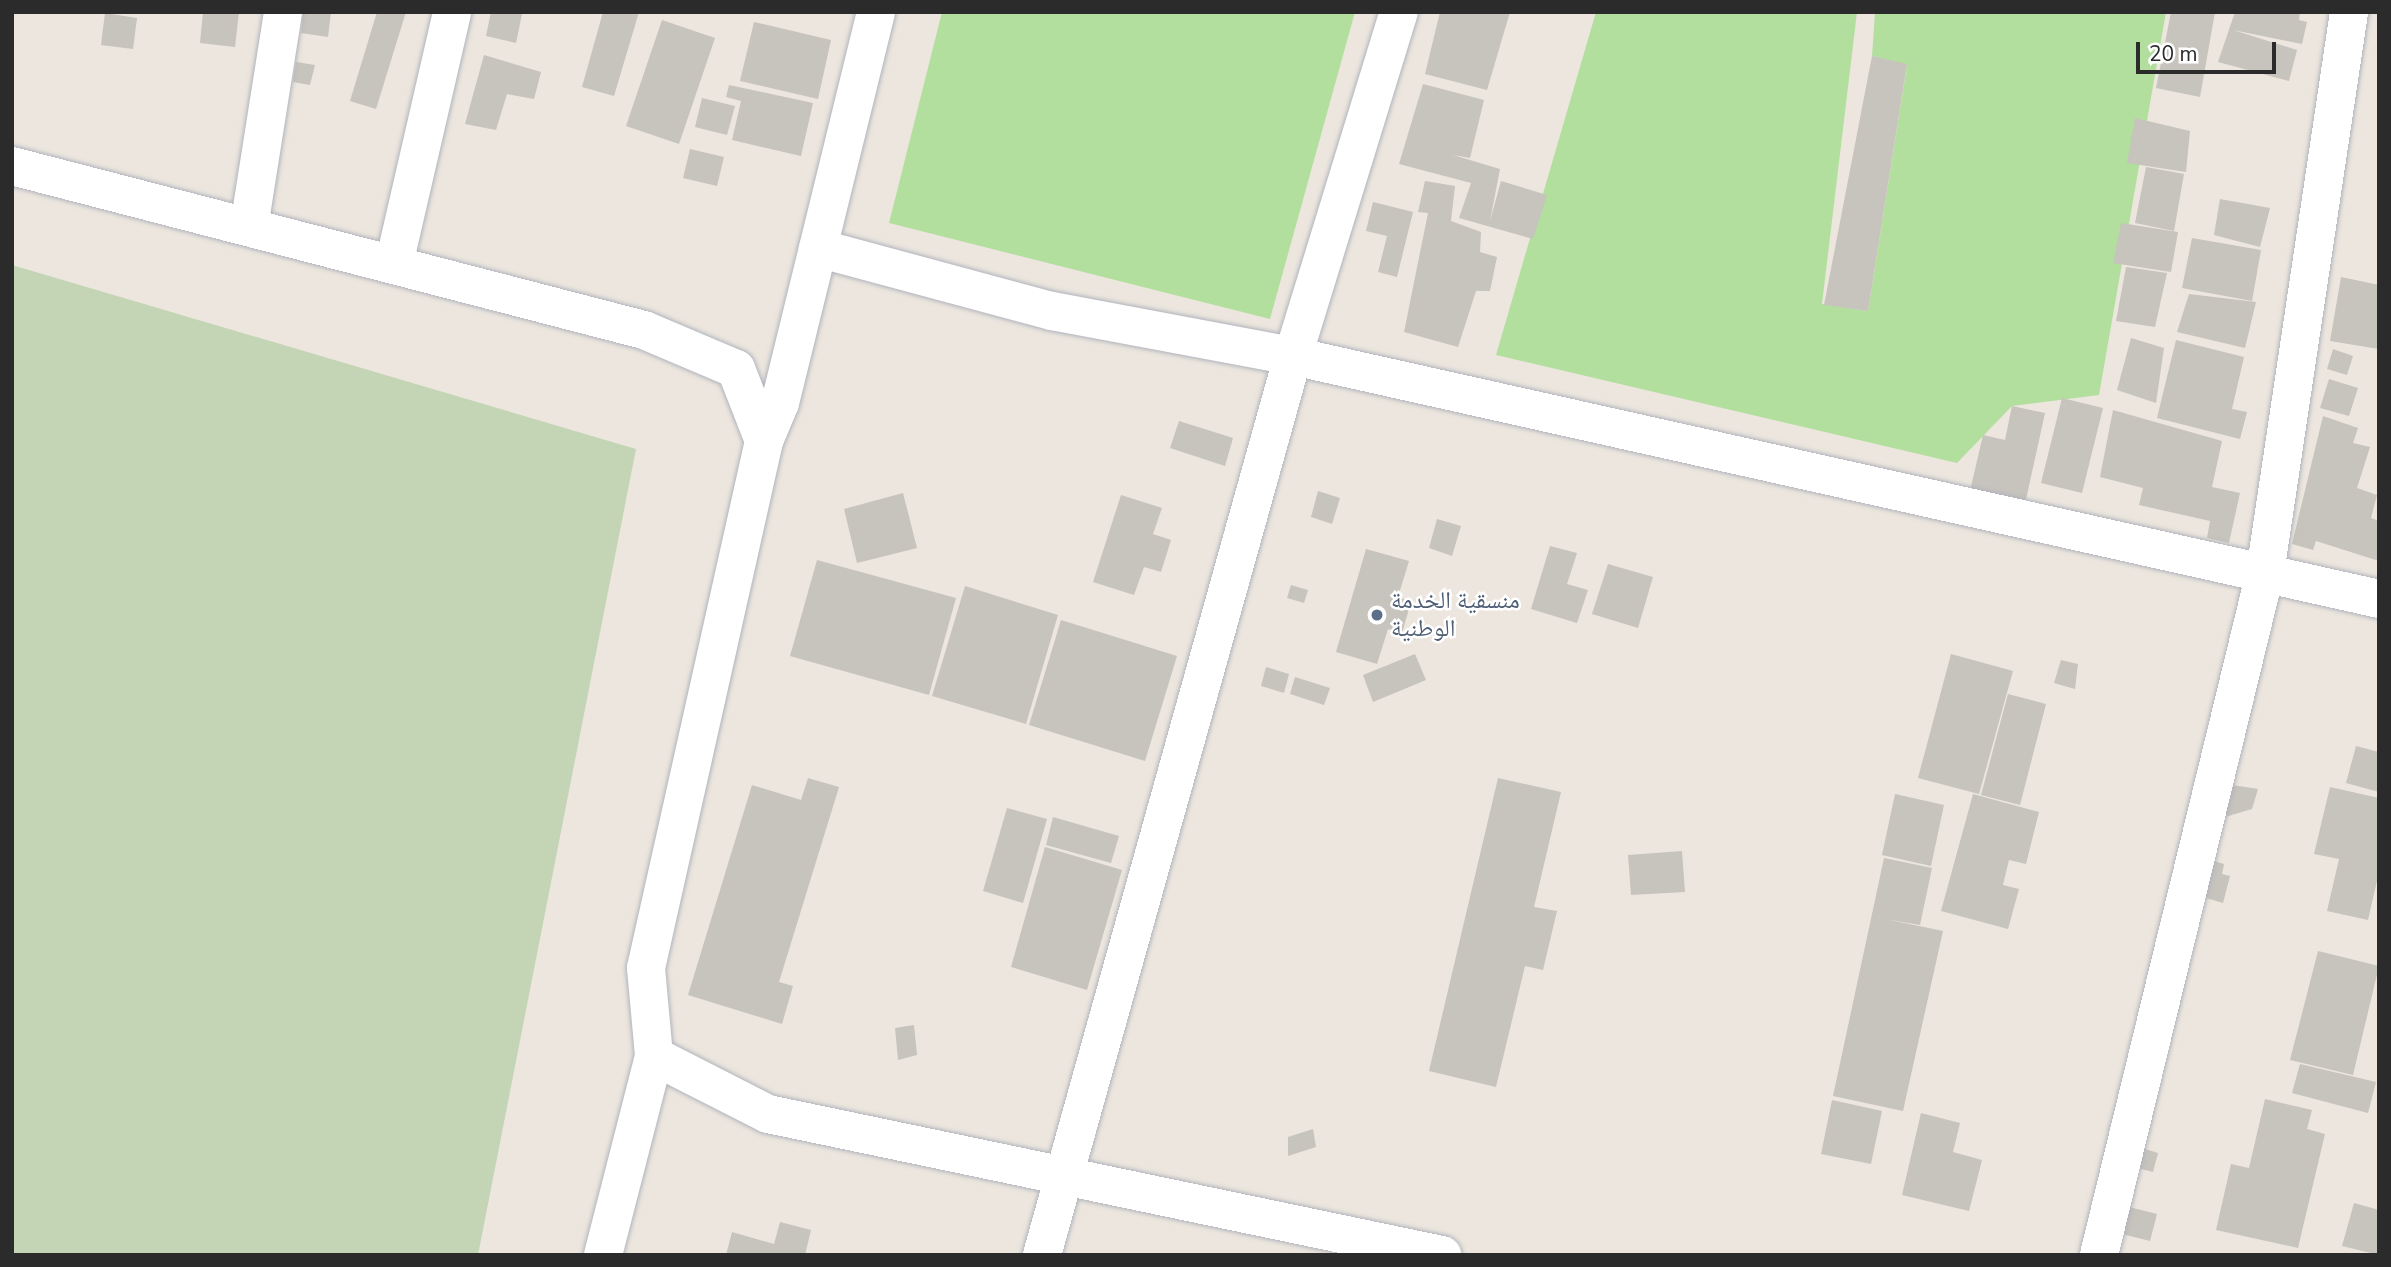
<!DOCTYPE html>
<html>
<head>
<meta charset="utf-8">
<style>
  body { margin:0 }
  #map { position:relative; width:2391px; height:1267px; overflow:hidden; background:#ece6de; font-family:"Nunito Sans","Noto Naskh Arabic",sans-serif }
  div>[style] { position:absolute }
  .green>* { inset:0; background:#b3df9e }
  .cemetery>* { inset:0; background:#c4d5b6 }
  .building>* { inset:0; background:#c7c3bd }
  .roads { filter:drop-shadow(0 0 2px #b1b4bd) drop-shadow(0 0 2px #b1b4bd) }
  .minor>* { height:38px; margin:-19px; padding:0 19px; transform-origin:19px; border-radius:19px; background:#fff }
  .tertiary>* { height:38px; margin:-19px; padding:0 19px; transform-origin:19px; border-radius:19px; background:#fff }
  .dots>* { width:19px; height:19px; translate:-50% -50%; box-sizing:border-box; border:4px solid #fff; border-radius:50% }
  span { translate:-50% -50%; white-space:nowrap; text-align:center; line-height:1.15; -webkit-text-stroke:5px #fff; paint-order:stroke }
  .service-label { font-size:24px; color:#4e5e75 }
  .left { translate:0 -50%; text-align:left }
  .frame { position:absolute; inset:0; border:14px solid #2b2b2b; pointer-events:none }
  .scale { position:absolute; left:2136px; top:42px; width:140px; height:32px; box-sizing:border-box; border:4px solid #2b2b2b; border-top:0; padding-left:9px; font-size:21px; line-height:24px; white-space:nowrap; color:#2b2b2b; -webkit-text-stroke:5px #fff; paint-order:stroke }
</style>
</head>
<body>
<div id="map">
  <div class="green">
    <div style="clip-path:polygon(942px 12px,1355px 12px,1270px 319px,889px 223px)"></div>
    <div style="clip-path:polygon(1596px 12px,1857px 12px,1822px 304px,1868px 311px,1907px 65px,1872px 56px,1875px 12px,2166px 12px,2099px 395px,2012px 406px,1957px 463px,1496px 355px)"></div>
  </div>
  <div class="cemetery">
    <div style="clip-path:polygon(12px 265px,636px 449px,478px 1255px,12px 1255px)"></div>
  </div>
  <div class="building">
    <div style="clip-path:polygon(203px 12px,239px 12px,235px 47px,200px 43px)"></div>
    <div style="clip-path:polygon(303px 12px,331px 12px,328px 37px,301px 33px)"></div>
    <div style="clip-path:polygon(377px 12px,406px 12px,376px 109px,350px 101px)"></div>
    <div style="clip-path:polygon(491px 12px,522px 14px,516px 43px,486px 36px)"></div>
    <div style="clip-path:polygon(603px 12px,639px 12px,614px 96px,582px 87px)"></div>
    <div style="clip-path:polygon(1440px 12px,1510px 12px,1487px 90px,1425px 74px)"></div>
    <div style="clip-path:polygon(2171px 12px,2215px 12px,2200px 97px,2156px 88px)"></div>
    <div style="clip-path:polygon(2235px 12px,2300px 12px,2299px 20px,2307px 22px,2302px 44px,2233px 30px,2297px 50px,2289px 81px,2218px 62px)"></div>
    <div style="clip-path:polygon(105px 13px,137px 18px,133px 49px,101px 45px)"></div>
    <div style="clip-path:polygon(662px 20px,715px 38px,679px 144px,626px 126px)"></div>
    <div style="clip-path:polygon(754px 22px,831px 40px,818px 99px,740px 81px)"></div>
    <div style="clip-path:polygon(484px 55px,541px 72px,534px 99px,507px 94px,496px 130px,465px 124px)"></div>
    <div style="clip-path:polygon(1872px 56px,1907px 64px,1868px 311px,1824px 305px)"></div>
    <div style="clip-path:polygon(296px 62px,315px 65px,310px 85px,293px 82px)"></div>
    <div style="clip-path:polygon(1423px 84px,1484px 100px,1470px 158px,1453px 155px,1500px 169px,1490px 221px,1501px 181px,1547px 195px,1533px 239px,1459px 218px,1471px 183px,1399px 164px)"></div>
    <div style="clip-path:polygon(729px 85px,813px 103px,801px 156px,732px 140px,741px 101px,726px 97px)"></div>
    <div style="clip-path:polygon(702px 98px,735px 106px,727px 135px,695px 127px)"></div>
    <div style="clip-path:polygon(2135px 118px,2190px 131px,2186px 172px,2127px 163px)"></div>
    <div style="clip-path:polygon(690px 149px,724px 157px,717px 186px,683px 178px)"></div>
    <div style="clip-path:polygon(2146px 167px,2184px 174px,2174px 231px,2135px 223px)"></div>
    <div style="clip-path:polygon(1425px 181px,1455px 186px,1451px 221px,1481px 232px,1480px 252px,1497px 257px,1490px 291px,1476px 291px,1458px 347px,1404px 332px,1428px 213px,1418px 212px)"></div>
    <div style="clip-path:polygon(2220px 199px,2270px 208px,2260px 247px,2214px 235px)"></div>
    <div style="clip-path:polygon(1373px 202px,1413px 212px,1397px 277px,1378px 272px,1387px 236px,1366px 231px)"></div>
    <div style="clip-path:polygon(2121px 223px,2178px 232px,2171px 272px,2113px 263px)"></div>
    <div style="clip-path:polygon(2192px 238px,2261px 250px,2252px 301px,2182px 288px)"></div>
    <div style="clip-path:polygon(2126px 267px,2167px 273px,2155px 327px,2116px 321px)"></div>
    <div style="clip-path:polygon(2341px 277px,2379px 285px,2379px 349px,2330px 341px)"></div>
    <div style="clip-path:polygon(2189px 294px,2256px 302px,2245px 348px,2177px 332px)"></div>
    <div style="clip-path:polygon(2131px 338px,2164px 348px,2156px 403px,2117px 390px)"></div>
    <div style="clip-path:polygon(2176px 340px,2244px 357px,2232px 409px,2247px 412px,2240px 439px,2157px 418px)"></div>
    <div style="clip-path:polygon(2333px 349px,2353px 356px,2347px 375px,2327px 369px)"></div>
    <div style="clip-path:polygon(2329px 379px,2358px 388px,2349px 416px,2320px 408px)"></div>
    <div style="clip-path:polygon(2062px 398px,2103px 408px,2082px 493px,2041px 483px)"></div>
    <div style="clip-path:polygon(2012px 406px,2045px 413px,2025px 504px,1970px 491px,1983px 435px,2005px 440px)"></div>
    <div style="clip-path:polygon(2113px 410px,2222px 441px,2212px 487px,2240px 493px,2229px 543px,2207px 538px,2210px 521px,2139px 505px,2143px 488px,2100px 477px)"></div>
    <div style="clip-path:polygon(2323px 416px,2358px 428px,2353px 443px,2370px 447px,2357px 488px,2377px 495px,2371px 518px,2379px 521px,2379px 561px,2316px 541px,2313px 550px,2292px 544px)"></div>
    <div style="clip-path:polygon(1179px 421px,1233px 438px,1225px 466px,1170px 448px)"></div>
    <div style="clip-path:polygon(1318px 491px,1340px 498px,1332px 524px,1311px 517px)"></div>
    <div style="clip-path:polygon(903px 493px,917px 548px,857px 563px,844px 509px)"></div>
    <div style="clip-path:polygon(1121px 495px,1162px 508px,1153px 534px,1171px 540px,1161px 572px,1144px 567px,1134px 595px,1093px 582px)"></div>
    <div style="clip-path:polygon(1437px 519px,1461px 526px,1452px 556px,1429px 548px)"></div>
    <div style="clip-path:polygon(1550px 546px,1577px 553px,1567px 584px,1588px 590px,1577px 623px,1531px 609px)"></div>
    <div style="clip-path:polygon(1366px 549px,1409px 561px,1398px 597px,1411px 602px,1402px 633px,1388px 629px,1377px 664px,1336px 652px)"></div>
    <div style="clip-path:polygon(817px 560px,956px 598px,929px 695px,790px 656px)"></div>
    <div style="clip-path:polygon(1608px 564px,1653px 577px,1638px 628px,1592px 614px)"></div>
    <div style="clip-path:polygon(1291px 585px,1308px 590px,1304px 603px,1287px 598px)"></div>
    <div style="clip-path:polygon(965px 586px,1058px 615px,1026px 724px,932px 696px)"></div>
    <div style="clip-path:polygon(1061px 620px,1177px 656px,1145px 761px,1029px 725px)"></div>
    <div style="clip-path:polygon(1415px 654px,1426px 680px,1373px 702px,1363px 675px)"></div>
    <div style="clip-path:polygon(1951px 654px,2013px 671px,1979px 794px,1918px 778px)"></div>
    <div style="clip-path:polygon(2061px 660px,2078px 664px,2075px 689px,2054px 683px)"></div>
    <div style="clip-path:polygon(1266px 667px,1289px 674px,1284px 693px,1261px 686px)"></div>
    <div style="clip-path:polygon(1295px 677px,1330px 688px,1324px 705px,1290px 694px)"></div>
    <div style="clip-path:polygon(2008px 694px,2046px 704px,2020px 805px,1981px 795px)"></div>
    <div style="clip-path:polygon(2356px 746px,2379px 752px,2379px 792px,2346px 783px)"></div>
    <div style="clip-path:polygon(808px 778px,839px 787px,779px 982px,793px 986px,782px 1024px,688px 995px,752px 785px,801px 800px)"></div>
    <div style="clip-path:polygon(1498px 778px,1561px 792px,1534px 907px,1557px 911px,1543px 970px,1525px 966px,1496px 1087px,1429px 1071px)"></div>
    <div style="clip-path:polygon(2232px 785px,2258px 789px,2252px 809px,2225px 817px)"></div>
    <div style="clip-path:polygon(2330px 787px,2379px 798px,2379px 872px,2368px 920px,2327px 911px,2339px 859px,2314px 854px)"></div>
    <div style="clip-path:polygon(1895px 794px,1944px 805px,1931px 866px,1882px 855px)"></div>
    <div style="clip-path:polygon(1973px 794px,2039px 812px,2026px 864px,2009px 860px,2003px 885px,2019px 889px,2008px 929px,1941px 911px)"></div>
    <div style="clip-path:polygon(1007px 808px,1047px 819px,1023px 903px,983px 891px)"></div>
    <div style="clip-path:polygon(1053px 817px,1119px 836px,1111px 863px,1046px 845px)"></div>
    <div style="clip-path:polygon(1045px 847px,1122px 870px,1087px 990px,1011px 967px)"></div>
    <div style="clip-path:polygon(1682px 851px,1685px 892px,1631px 895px,1628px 855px)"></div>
    <div style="clip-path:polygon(1884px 858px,1932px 868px,1920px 925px,1885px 919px,1943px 931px,1903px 1111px,1833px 1096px)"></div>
    <div style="clip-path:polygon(2207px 859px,2224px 864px,2222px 874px,2230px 876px,2223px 903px,2196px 895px)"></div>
    <div style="clip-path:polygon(2318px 951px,2379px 966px,2353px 1075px,2290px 1060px)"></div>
    <div style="clip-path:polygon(914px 1025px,917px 1055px,898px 1060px,895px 1028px)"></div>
    <div style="clip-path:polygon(2300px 1064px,2376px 1082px,2368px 1113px,2292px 1093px)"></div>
    <div style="clip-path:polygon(2265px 1099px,2312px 1110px,2307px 1129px,2325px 1134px,2298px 1248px,2216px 1230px,2231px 1164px,2249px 1168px)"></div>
    <div style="clip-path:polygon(1832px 1100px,1882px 1111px,1871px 1164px,1821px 1154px)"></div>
    <div style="clip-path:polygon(1921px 1113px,1960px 1123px,1953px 1152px,1982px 1160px,1969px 1211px,1902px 1195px)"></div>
    <div style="clip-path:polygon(1313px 1129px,1316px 1147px,1288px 1156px,1288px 1137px)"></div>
    <div style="clip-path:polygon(2142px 1148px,2158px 1153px,2153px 1172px,2137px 1168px)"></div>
    <div style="clip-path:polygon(2354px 1203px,2379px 1210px,2379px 1255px,2342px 1246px)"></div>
    <div style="clip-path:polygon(2129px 1207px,2157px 1214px,2150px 1241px,2122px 1234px)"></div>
    <div style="clip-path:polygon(780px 1222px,811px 1230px,805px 1255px,726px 1255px,732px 1232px,774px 1244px)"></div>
  </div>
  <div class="roads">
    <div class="minor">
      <div style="left:249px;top:227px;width:218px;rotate:-81deg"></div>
      <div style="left:818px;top:248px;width:242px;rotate:15.1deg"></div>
      <div style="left:1052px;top:311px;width:245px;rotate:10.6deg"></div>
      <div style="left:1293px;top:356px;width:1113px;rotate:12.61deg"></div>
      <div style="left:394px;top:264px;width:259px;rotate:-77deg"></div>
      <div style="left:764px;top:441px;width:41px;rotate:-67.2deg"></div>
      <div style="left:780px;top:403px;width:403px;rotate:-76.2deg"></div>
      <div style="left:603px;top:1255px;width:205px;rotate:-75.6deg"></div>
      <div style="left:1042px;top:1255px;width:933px;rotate:-74.4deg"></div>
      <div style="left:1293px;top:356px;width:360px;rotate:-72.9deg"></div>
      <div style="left:2099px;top:1255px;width:702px;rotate:-76.32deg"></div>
      <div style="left:2265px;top:573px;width:567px;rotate:-81.48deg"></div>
    </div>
    <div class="tertiary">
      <div style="left:12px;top:166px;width:653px;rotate:14.55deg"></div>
      <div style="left:644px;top:330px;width:100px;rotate:23deg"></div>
      <div style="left:736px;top:369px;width:77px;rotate:68.7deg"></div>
      <div style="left:764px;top:441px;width:540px;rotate:102.62deg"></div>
      <div style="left:646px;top:968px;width:88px;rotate:84.8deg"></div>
      <div style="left:654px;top:1056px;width:128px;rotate:27deg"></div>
      <div style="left:768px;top:1114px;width:689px;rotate:11.82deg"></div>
    </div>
  </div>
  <div class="dots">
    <div style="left:1377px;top:615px;background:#5c6f8a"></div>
  </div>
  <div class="service-label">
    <span class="left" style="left:1391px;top:615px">منسقية الخدمة<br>الوطنية</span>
  </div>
  <div class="frame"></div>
  <div class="scale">20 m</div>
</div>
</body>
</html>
